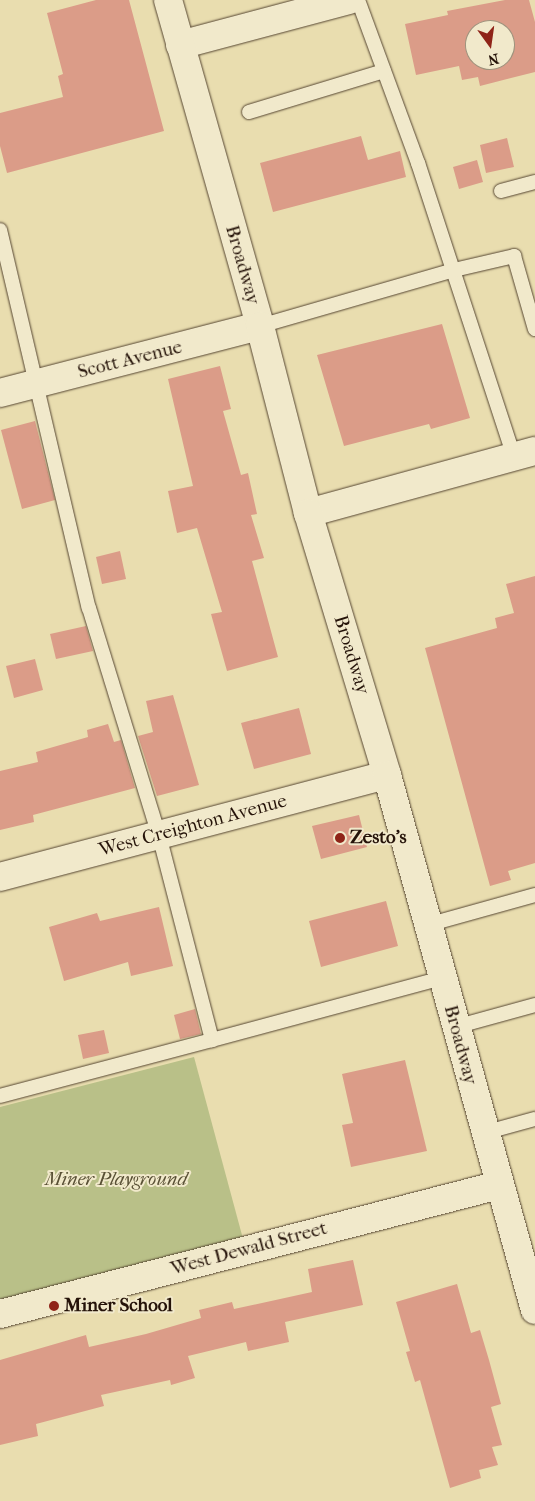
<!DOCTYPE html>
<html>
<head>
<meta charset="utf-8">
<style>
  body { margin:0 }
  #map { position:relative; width:535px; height:1501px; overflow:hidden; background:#e9ddaf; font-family:"IM FELL French Canon",serif }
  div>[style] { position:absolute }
  .green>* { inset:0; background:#b9c088 }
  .building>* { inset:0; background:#db9c88 }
  .roads { filter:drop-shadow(0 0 1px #564632) drop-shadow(0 0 1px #564632) }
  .lane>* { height:14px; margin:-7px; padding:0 7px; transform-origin:7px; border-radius:7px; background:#f1e9cb }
  .street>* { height:28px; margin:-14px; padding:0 14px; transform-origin:14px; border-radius:14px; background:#f1e9cb }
  .secondary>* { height:28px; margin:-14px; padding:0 14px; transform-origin:14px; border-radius:14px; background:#f1e9cb }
  .dots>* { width:14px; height:14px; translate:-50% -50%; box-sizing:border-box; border:2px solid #f1e9cb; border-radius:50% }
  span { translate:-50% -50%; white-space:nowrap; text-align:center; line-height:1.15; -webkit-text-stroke:4px #f1e9cb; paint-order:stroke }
  .street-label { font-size:19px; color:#251309 }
  .poi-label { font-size:19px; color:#251309; font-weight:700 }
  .left { translate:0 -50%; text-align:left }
  .park-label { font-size:19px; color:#595035; font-style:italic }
  .north { position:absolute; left:465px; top:20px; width:50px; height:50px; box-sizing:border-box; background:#f1e9cb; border:1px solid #9f937d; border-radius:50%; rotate:166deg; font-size:14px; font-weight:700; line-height:20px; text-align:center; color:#251309 }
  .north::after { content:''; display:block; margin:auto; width:18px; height:22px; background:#8f2418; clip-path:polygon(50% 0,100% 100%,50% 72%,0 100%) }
</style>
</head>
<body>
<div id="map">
  <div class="green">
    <div style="clip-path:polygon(194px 1057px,246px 1250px,0 1314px,0 1107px)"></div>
  </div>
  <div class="building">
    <div style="clip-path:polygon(96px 0,129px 0,164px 131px,7px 173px,0 146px,0 113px,63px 97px,58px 76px,63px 74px,47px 13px)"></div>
    <div style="clip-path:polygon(evenodd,505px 0,529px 0,535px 22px,535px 72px,480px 86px,478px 77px,462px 80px,459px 66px,416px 75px,405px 24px,448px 15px,447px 11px,505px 0,475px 30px,505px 30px,505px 60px,475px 60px,475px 30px)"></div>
    <div style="clip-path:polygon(361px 136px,368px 160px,400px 151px,406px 177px,273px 212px,260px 163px)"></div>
    <div style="clip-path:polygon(507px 138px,514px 167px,486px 173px,480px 145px)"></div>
    <div style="clip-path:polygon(477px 160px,483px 182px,459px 189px,453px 167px)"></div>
    <div style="clip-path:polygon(442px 324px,470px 418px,431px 429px,429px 424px,344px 446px,317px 355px)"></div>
    <div style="clip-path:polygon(220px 366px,231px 409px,223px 411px,241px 475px,248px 473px,257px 514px,251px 515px,264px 558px,252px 561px,278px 657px,227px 671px,211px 614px,222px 612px,197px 528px,177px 533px,168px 491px,193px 486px,168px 379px)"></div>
    <div style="clip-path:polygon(35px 421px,55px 500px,22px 509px,1px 430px)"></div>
    <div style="clip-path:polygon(120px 551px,126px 579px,102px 584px,96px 557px)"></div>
    <div style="clip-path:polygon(535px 576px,535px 863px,508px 871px,511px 880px,490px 886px,425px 648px,497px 628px,495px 618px,514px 613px,506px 584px)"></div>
    <div style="clip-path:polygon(86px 626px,93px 651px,56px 659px,50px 634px)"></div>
    <div style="clip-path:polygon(35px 659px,43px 690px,14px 698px,6px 666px)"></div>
    <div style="clip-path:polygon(173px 695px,199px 785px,157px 796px,138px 736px,153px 732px,146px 701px)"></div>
    <div style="clip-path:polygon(299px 708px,311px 754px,254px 769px,241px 723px)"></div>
    <div style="clip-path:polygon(108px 724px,114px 742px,121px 740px,135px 788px,33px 815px,34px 822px,0 830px,0 771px,38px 762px,36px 752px,88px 737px,87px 730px)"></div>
    <div style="clip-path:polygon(359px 815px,367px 847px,321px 859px,312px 826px)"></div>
    <div style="clip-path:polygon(386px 901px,398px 946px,321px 967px,309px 921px)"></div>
    <div style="clip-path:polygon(159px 907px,173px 966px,131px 976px,128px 962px,64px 981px,49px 927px,97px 913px,100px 921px)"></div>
    <div style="clip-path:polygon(195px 1009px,201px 1034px,180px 1039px,174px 1015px)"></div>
    <div style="clip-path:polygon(104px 1030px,109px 1053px,83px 1059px,78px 1035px)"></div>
    <div style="clip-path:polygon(405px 1060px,427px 1151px,351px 1167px,342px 1125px,353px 1123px,342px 1074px)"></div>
    <div style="clip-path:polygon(353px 1260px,363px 1305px,285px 1322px,289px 1342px,248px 1351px,246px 1342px,188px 1356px,195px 1378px,171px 1385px,170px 1380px,101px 1395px,104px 1406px,36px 1424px,38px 1436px,0 1445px,0 1360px,86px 1335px,89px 1347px,146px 1334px,201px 1318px,199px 1310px,232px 1302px,234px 1309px,312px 1292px,308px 1269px)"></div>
    <div style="clip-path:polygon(457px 1284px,471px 1333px,480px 1330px,489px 1360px,501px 1404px,491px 1407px,502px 1445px,492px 1447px,498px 1465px,479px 1470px,481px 1478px,450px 1488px,420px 1380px,415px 1382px,406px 1352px,410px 1351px,396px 1302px)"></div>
  </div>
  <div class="roads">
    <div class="lane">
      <div style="left:358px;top:0;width:174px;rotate:69.8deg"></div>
      <div style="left:418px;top:163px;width:309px;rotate:71.9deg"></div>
      <div style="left:249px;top:112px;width:141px;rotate:-16.9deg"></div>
      <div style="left:501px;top:191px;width:35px;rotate:-15deg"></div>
      <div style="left:0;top:230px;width:388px;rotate:76.8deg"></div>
      <div style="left:89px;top:608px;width:238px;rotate:72.9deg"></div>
      <div style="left:159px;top:835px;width:212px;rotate:75.5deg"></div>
      <div style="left:212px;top:1040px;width:238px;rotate:-15.1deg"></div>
      <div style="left:260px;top:326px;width:202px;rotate:-16.1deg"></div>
      <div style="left:454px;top:270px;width:62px;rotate:-13.1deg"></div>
      <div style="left:514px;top:256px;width:76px;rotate:74deg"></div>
      <div style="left:427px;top:925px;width:112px;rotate:-15.5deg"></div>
      <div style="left:455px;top:1027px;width:83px;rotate:-15.4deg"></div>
      <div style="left:0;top:1096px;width:219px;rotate:-14.8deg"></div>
      <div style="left:484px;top:1133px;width:53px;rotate:-15.4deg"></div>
    </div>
    <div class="street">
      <div style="left:180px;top:45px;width:175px;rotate:-14.9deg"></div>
      <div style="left:0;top:393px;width:268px;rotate:-14.5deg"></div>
      <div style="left:308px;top:513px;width:235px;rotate:-15.3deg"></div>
      <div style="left:0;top:877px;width:400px;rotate:-14.8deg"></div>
      <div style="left:0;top:1314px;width:515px;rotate:-14.49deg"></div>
    </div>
    <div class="secondary">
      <div style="left:168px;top:0;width:339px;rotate:74.2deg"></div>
      <div style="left:260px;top:326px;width:193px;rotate:75.6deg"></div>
      <div style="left:308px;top:513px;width:274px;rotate:73.2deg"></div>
      <div style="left:387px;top:775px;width:555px;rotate:74.54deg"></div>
    </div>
  </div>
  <div class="dots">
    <div style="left:340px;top:838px;background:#8f2418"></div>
    <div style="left:54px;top:1306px;background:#8f2418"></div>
  </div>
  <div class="street-label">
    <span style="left:242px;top:265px;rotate:74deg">Broadway</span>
    <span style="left:130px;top:360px;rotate:-14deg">Scott Avenue</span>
    <span style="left:351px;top:655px;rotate:73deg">Broadway</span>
    <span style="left:193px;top:826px;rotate:-15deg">West Creighton Avenue</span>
    <span style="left:460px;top:1045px;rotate:75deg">Broadway</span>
    <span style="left:249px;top:1249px;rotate:-15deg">West Dewald Street</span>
  </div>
  <div class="poi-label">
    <span class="left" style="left:350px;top:838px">Zesto's</span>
    <span class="left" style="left:64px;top:1306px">Miner School</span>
  </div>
  <div class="park-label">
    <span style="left:116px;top:1180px">Miner Playground</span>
  </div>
  <div class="north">N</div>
</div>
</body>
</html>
